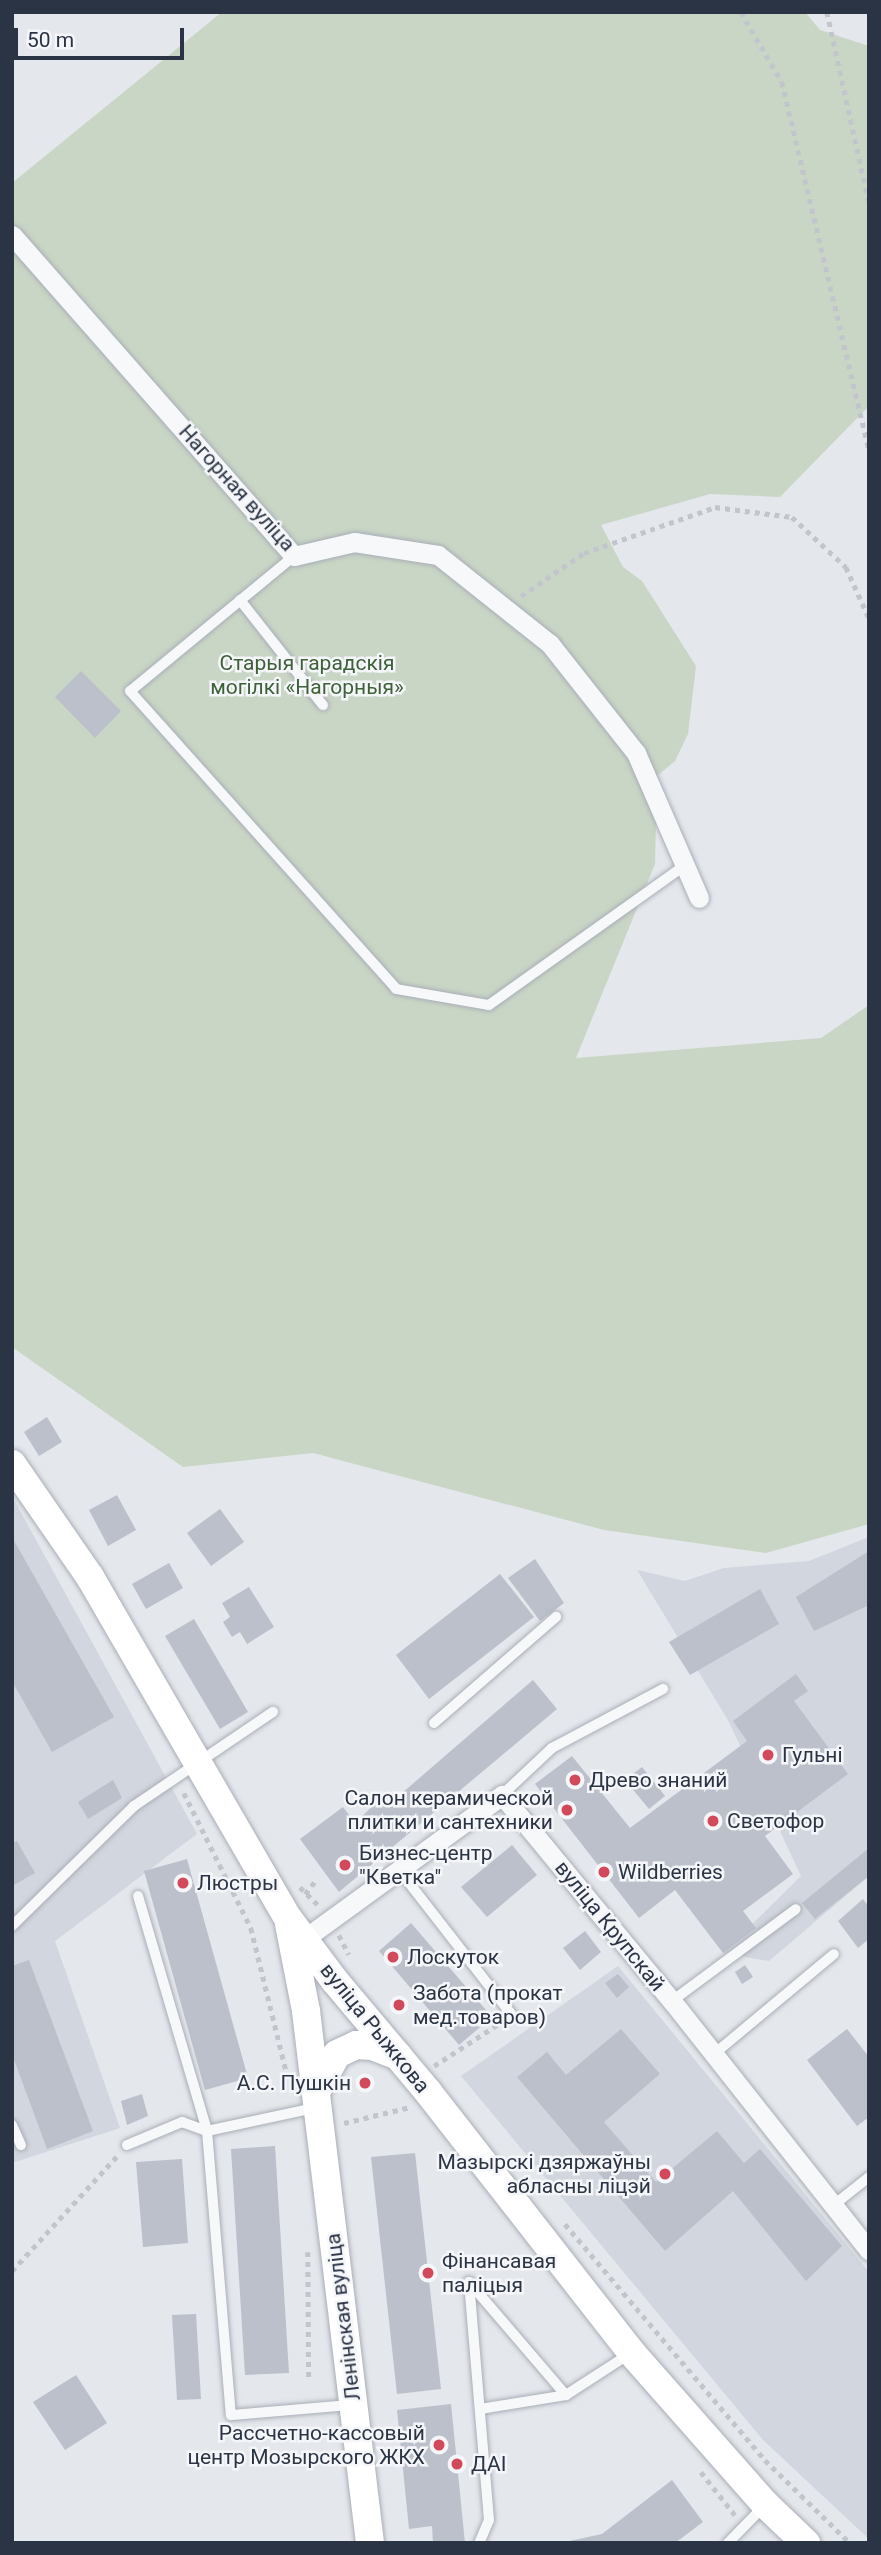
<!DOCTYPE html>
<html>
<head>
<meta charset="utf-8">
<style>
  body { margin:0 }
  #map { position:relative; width:881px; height:2555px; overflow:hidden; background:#e4e7ec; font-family:Roboto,sans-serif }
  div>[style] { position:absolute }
  .built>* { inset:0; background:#d2d6de }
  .green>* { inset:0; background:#c9d6c5 }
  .building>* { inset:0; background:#bbc0ca }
  .path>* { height:4.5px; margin-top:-2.25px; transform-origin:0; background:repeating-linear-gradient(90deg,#c2c5cb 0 5px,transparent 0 10px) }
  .roads { filter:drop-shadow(0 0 2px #a9aeb7) drop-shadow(0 0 2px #a9aeb7) }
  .service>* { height:10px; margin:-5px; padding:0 5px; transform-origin:5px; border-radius:5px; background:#f7f8fa }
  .minor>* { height:19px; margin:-9.5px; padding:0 9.5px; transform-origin:9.5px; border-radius:9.5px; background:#f7f8fa }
  .secondary>* { height:28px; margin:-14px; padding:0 14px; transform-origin:14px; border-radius:14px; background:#fff }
  .dots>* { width:19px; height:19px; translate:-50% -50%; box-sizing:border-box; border:4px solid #f4f6f9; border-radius:50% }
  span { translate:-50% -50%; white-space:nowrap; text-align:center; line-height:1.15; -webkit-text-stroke:5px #f4f6f9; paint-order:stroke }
  .street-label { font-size:21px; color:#2b3445 }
  .park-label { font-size:21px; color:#3f6138 }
  .poi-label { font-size:21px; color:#2b3445 }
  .left { translate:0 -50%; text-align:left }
  .right { translate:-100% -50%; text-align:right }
  .frame { position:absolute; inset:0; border:14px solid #2b3445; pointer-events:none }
  .scale { position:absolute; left:14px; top:28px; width:170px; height:32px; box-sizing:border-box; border:4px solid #2b3445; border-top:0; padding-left:9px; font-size:21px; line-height:24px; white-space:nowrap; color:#2b3445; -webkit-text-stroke:5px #f4f6f9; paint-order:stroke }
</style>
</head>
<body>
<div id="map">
  <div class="built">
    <div style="clip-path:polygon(12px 1496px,197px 1834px,55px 1941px,120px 2128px,12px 2163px)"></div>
    <div style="clip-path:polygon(869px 1537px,869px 1876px,769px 1961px,723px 1953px,801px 1876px,729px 1722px,637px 1570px,685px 1581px,724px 1568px,809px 1561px)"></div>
    <div style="clip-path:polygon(618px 1966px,869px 2272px,869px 2539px,763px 2440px,461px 2076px)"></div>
  </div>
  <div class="green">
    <div style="clip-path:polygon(222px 12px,805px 12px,820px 30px,869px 46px,869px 406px,780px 497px,710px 494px,601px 525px,623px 567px,642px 581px,696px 666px,688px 734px,675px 761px,657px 776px,655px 864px,576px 1058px,821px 1038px,869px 1005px,869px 1524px,766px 1553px,604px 1530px,313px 1453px,183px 1467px,12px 1347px,12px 183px)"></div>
  </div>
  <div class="building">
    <div style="clip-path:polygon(81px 671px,121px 711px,95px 738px,55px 697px)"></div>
    <div style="clip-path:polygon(47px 1417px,62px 1442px,39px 1456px,24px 1432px)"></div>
    <div style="clip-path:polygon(117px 1495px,136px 1530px,108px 1546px,89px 1510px)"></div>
    <div style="clip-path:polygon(220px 1509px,244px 1542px,211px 1566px,187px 1533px)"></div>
    <div style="clip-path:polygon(12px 1537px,114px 1717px,52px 1752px,12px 1681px)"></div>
    <div style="clip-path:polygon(869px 1551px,869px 1605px,814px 1631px,796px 1597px)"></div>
    <div style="clip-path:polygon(535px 1559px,564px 1603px,540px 1621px,508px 1578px)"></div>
    <div style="clip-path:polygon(169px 1563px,183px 1588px,146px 1609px,132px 1584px)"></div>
    <div style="clip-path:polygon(500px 1574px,534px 1617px,429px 1699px,396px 1655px)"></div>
    <div style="clip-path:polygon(249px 1587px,274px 1627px,247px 1644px,240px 1632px,232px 1637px,223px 1622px,230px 1617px,222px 1603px)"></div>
    <div style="clip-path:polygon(760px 1589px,779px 1624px,690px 1675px,669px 1642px)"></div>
    <div style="clip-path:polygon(194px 1619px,248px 1712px,220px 1729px,165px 1636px)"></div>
    <div style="clip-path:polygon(796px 1674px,808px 1691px,794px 1701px,848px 1774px,765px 1836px,793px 1874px,743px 1911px,756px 1928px,723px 1953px,675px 1890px,639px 1918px,535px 1784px,572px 1756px,630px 1828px,747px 1741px,733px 1721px)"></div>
    <div style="clip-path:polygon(533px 1680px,557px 1709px,339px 1892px,300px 1839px,343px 1807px,355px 1823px,382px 1797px,387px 1806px)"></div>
    <div style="clip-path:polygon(642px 1767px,665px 1796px,649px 1809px,625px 1780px)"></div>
    <div style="clip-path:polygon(113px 1780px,122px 1798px,88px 1819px,78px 1802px)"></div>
    <div style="clip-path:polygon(17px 1841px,35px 1873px,12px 1886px,12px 1843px)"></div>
    <div style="clip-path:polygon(512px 1845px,537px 1875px,487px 1917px,461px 1887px)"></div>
    <div style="clip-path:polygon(869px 1848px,869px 1876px,815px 1919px,802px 1903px)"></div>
    <div style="clip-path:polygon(187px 1859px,248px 2078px,205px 2090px,144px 1871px)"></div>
    <div style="clip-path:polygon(863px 1899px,869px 1907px,869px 1939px,858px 1948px,838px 1921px)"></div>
    <div style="clip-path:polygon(411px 1923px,492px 2017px,459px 2045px,379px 1951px)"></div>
    <div style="clip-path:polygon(585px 1931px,601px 1952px,580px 1970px,563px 1948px)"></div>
    <div style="clip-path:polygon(29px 1960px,93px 2131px,47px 2149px,12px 2054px,12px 1966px)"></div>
    <div style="clip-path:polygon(745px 1965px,753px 1977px,742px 1984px,735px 1972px)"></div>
    <div style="clip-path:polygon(618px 1974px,629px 1987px,617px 1998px,605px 1983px)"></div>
    <div style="clip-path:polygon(621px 2029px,660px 2074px,604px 2122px,656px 2182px,717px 2131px,744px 2163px,760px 2149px,842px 2246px,806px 2281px,733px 2191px,665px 2251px,517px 2077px,547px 2052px,566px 2075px)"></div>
    <div style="clip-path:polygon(847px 2029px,869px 2057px,869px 2117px,857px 2126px,807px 2060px)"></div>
    <div style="clip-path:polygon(142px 2094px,148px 2116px,127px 2125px,121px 2101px)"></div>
    <div style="clip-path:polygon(275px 2146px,289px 2373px,245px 2375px,231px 2149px)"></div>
    <div style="clip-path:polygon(415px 2153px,441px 2389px,397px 2394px,371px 2157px)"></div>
    <div style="clip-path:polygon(182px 2159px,188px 2243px,143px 2247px,136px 2162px)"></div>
    <div style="clip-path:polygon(196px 2314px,201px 2399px,177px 2400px,172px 2315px)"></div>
    <div style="clip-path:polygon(76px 2375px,107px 2423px,65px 2450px,33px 2402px)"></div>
    <div style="clip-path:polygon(451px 2404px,465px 2543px,433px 2543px,432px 2526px,409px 2529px,397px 2410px)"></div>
    <div style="clip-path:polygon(672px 2480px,703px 2522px,675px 2543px,560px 2543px,602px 2534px)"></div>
  </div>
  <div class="path">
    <div style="left:741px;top:12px;width:81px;rotate:59.6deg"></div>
    <div style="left:782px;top:82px;width:379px;rotate:76.7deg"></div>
    <div style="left:827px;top:12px;width:196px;rotate:77.6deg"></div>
    <div style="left:521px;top:596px;width:76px;rotate:-34.3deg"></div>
    <div style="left:584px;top:553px;width:139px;rotate:-19.3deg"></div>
    <div style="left:715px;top:507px;width:78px;rotate:7.4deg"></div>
    <div style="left:792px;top:517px;width:74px;rotate:42.8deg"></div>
    <div style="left:846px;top:567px;width:56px;rotate:65.7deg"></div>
    <div style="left:184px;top:1793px;width:151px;rotate:63.6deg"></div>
    <div style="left:251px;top:1928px;width:151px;rotate:76.2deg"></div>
    <div style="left:300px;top:1887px;width:25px;rotate:45deg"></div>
    <div style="left:305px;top:1894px;width:16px;rotate:-52deg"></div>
    <div style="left:339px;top:1935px;width:22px;rotate:63deg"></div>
    <div style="left:434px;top:2066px;width:79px;rotate:-33.1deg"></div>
    <div style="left:344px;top:2123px;width:68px;rotate:-13.6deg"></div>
    <div style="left:565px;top:2224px;width:309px;rotate:49.7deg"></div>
    <div style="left:765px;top:2460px;width:119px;rotate:44.3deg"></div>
    <div style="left:308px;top:2252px;width:129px;rotate:89.6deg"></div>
    <div style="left:12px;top:2271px;width:156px;rotate:-47.6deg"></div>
    <div style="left:701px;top:2472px;width:55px;rotate:51.7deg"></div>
  </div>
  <div class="roads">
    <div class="service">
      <div style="left:294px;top:556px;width:212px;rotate:140.5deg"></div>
      <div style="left:130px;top:691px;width:399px;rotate:48.2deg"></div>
      <div style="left:396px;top:989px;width:94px;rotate:9.8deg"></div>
      <div style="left:489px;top:1005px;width:239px;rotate:-35.5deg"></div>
      <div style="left:240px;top:600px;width:134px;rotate:51.7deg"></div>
      <div style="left:434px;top:1723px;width:162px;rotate:-41deg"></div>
      <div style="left:502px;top:1795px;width:69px;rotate:-43.2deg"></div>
      <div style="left:552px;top:1748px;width:126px;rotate:-28deg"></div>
      <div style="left:399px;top:1870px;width:184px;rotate:52.1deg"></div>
      <div style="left:138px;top:1896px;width:245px;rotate:73.6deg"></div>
      <div style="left:207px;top:2131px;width:285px;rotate:85.2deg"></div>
      <div style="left:231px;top:2415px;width:120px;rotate:-4.8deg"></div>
      <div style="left:12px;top:1926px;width:171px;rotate:-44.5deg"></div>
      <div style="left:134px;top:1806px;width:168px;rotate:-34.1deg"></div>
      <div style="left:672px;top:2001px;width:154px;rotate:-36.6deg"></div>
      <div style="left:714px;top:2054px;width:156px;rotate:-39.8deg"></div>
      <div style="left:12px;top:2125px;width:22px;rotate:66deg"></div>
      <div style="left:127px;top:2145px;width:60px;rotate:-22.7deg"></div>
      <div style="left:182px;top:2122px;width:27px;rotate:20deg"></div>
      <div style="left:207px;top:2131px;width:109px;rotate:-12.1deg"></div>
      <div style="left:835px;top:2204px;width:43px;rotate:-38.5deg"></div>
      <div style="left:469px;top:2282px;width:239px;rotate:85.2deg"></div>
      <div style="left:489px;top:2520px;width:25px;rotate:113deg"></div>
      <div style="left:469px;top:2282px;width:149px;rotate:49.4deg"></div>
      <div style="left:566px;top:2395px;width:77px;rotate:-32.9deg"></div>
      <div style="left:480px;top:2409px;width:87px;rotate:-9.2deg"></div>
      <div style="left:728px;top:2543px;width:53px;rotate:-45.8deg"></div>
    </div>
    <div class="minor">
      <div style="left:12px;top:235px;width:427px;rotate:48.7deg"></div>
      <div style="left:294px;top:556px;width:62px;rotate:-13.1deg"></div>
      <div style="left:354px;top:542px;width:85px;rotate:8.8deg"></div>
      <div style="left:438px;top:555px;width:143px;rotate:38.5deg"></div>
      <div style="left:550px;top:644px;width:139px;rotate:51.7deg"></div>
      <div style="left:636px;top:753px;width:158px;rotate:66.5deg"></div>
      <div style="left:304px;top:1939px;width:245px;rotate:-36deg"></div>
      <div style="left:502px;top:1795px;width:267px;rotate:50.5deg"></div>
      <div style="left:672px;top:2001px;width:318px;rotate:51.7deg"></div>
    </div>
    <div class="secondary">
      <div style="left:12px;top:1464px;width:137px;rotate:55.4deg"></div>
      <div style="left:90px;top:1577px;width:394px;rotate:59.9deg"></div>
      <div style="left:288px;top:1918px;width:79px;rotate:53.3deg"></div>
      <div style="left:335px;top:1981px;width:145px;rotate:50deg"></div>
      <div style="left:428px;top:2092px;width:330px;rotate:52deg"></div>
      <div style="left:631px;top:2352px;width:203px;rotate:48.6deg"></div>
      <div style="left:765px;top:2504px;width:57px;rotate:43.6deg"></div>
      <div style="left:289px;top:1924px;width:89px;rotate:78.9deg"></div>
      <div style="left:306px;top:2011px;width:536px;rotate:83.14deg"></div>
      <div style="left:316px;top:2092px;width:43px;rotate:-61.1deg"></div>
      <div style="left:337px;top:2054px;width:21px;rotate:-25deg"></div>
      <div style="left:356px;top:2045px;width:16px;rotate:4deg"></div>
      <div style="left:372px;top:2046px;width:28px;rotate:21deg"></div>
    </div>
  </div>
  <div class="dots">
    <div style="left:768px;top:1755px;background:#d1495b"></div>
    <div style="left:575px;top:1780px;background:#d1495b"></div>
    <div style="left:567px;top:1810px;background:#d1495b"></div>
    <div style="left:713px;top:1821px;background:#d1495b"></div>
    <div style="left:345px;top:1865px;background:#d1495b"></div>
    <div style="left:604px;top:1872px;background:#d1495b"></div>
    <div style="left:183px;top:1883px;background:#d1495b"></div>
    <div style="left:393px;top:1957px;background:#d1495b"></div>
    <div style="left:399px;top:2005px;background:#d1495b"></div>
    <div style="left:365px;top:2083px;background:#d1495b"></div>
    <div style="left:665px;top:2174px;background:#d1495b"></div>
    <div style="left:428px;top:2273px;background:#d1495b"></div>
    <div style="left:439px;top:2445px;background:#d1495b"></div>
    <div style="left:457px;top:2464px;background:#d1495b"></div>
  </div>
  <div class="street-label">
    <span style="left:237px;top:488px;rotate:48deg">Нагорная вуліца</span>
    <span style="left:610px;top:1926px;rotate:51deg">вуліца Крупскай</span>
    <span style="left:375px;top:2028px;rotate:51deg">вуліца Рыжкова</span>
    <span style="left:343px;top:2317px;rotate:-97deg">Ленінская вуліца</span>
  </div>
  <div class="park-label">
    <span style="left:307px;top:675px">Старыя гарадскія<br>могілкі «Нагорныя»</span>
  </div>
  <div class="poi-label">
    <span class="left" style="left:782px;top:1755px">Гульнi</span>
    <span class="left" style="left:589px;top:1780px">Древо знаний</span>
    <span class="right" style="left:553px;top:1810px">Салон керамической<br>плитки и сантехники</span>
    <span class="left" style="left:727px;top:1821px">Светофор</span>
    <span class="left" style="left:359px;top:1865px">Бизнес-центр<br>"Кветка"</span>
    <span class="left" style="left:618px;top:1872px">Wildberries</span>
    <span class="left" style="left:197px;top:1883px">Люстры</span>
    <span class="left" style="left:407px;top:1957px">Лоскуток</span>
    <span class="left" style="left:413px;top:2005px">Забота (прокат<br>мед.товаров)</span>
    <span class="right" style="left:351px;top:2083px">А.С. Пушкін</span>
    <span class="right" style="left:651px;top:2174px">Мазырскі дзяржаўны<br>абласны ліцэй</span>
    <span class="left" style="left:442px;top:2273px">Фінансавая<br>паліцыя</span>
    <span class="right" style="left:425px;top:2445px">Рассчетно-кассовый<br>центр Мозырского ЖКХ</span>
    <span class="left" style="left:471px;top:2464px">ДАІ</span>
  </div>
  <div class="frame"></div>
  <div class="scale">50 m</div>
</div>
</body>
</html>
